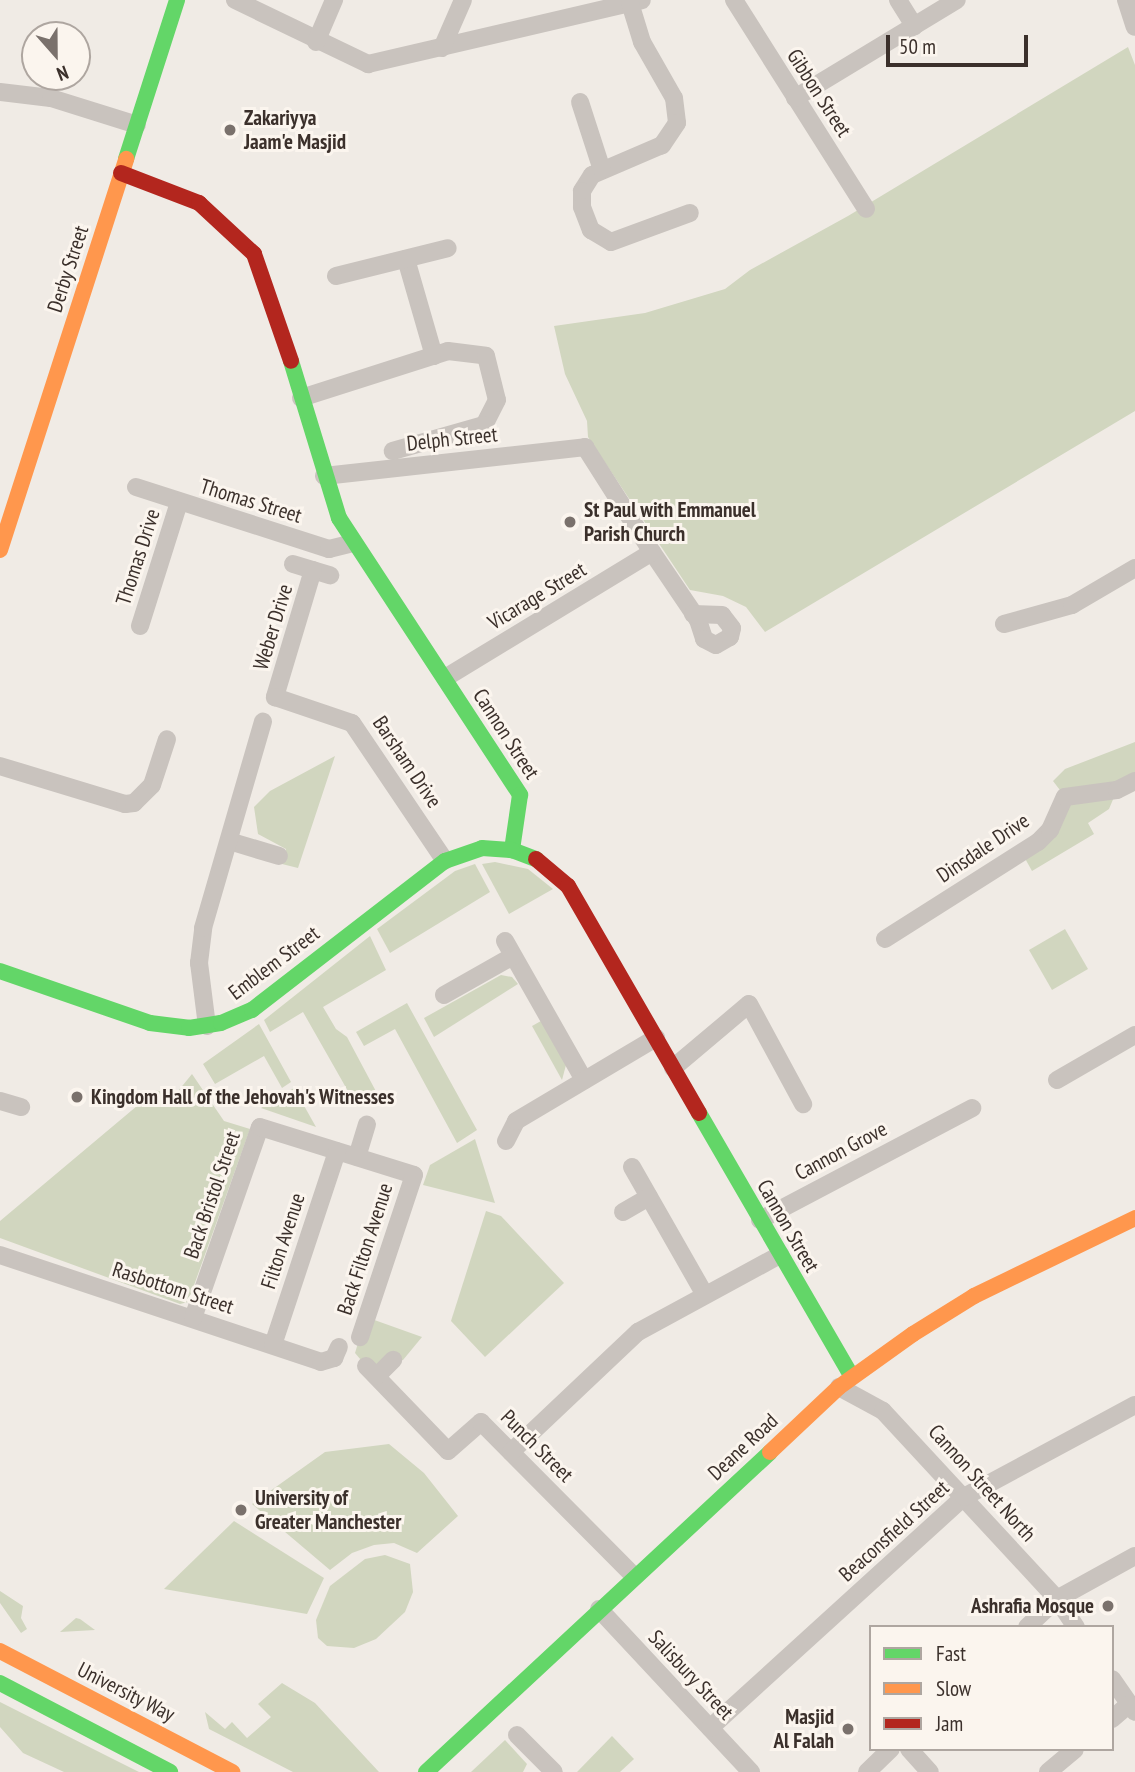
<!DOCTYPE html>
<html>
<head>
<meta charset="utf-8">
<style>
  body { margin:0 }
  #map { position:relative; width:1135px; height:1772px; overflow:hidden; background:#f0ebe5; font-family:"PT Sans Narrow",sans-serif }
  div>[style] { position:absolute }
  .green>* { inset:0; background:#d1d6bf }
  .street>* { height:18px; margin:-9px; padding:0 9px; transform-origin:9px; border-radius:9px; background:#c9c3be }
  .fast>* { height:16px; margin:-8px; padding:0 8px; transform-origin:8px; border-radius:8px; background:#63d668 }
  .slow>* { height:16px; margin:-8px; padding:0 8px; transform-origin:8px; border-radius:8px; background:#ff974d }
  .jam>* { height:16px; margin:-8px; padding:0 8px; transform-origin:8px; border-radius:8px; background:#b3261e }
  .dots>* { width:19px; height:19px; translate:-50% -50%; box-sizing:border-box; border:4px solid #fbf5ee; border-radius:50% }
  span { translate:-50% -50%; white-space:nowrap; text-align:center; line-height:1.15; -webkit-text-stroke:6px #fbf5ee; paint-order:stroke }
  .street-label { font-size:21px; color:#3b302b }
  .poi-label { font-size:21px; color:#3b302b; font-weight:700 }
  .left { translate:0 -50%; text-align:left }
  .right { translate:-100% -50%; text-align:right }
  .legend { position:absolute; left:869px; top:1625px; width:245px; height:126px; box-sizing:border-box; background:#fbf5ee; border:2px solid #aea6a0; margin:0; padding:9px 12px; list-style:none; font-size:21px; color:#3b302b }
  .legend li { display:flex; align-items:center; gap:14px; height:35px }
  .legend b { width:35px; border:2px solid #aea6a0 }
  .north { position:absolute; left:21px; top:21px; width:70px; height:70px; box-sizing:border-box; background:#fbf5ee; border:2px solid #aea6a0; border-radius:50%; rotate:159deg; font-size:19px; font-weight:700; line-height:28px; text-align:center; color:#3b302b }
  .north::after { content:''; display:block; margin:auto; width:24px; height:32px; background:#7a716c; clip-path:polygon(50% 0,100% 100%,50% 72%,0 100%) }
  .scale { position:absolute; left:886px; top:35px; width:142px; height:32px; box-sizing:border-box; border:4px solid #3b302b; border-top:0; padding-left:9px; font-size:21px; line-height:24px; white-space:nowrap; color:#3b302b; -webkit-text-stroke:5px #fbf5ee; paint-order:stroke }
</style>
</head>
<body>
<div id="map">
  <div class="green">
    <div style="clip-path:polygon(1128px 47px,1135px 65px,1135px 411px,765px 632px,746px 607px,723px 596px,690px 590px,588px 437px,587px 421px,565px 374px,554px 326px,645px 313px,725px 289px,750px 270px,848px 216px)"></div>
    <div style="clip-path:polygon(1135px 742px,1135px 781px,1117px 790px,1109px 809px,1088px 823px,1094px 834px,1032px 871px,1022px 853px,1066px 798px,1053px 781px,1065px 769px)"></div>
    <div style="clip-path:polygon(335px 756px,298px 868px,282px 864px,286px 849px,258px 834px,254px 807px,270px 791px)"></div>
    <div style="clip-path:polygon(495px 862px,528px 869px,553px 889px,509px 914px,482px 864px)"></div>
    <div style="clip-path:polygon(475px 864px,490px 892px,390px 953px,377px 929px,455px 871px)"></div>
    <div style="clip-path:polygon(1065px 929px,1088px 969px,1052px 990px,1029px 950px)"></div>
    <div style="clip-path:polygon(370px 936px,386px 970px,323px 1007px,336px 1029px,347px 1037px,379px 1097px,357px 1107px,303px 1012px,270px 1032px,264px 1020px)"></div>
    <div style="clip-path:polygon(501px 975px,512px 977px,518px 984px,434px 1037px,424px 1018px)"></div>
    <div style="clip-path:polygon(407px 1003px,477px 1130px,457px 1143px,395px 1029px,364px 1046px,356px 1032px)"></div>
    <div style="clip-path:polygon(541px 1021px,566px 1065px,562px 1080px,532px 1026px)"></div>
    <div style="clip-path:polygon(259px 1024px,291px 1082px,282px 1088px,264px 1056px,215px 1084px,203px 1064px)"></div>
    <div style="clip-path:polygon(192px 1074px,224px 1121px,250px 1129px,188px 1302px,180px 1304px,0 1238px,0 1221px,156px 1090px,174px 1096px)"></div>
    <div style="clip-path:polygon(294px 1088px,316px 1127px,261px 1108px)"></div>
    <div style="clip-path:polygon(475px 1139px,495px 1203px,423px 1185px,430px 1165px)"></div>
    <div style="clip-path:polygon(486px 1211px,501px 1216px,564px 1283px,485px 1357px,451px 1321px)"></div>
    <div style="clip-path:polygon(366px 1317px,422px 1337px,403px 1360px,366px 1366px,355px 1353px)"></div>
    <div style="clip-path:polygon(389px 1444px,424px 1473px,458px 1516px,417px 1553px,394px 1543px,374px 1545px,352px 1553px,330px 1570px,252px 1504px,325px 1452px)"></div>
    <div style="clip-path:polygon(234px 1521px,324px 1578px,307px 1614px,164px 1589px)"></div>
    <div style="clip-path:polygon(385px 1555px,410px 1564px,413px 1592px,405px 1612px,376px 1639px,354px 1648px,327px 1646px,318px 1638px,316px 1620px,330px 1586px,365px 1559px)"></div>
    <div style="clip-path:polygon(0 1591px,23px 1606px,21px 1618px,27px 1629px,21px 1633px,0 1603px)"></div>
    <div style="clip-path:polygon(76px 1618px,80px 1619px,95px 1630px,60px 1632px)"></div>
    <div style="clip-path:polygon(282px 1683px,315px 1703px,379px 1772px,293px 1772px,209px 1729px,205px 1712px,225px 1729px,232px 1722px,247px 1738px,271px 1717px,258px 1704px)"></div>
    <div style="clip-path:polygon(0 1702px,115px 1760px,139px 1772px,64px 1772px,23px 1753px,0 1727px)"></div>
    <div style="clip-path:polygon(612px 1736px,634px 1759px,620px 1772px,577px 1772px)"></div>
    <div style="clip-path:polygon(505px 1740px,527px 1764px,523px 1772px,471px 1772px)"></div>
  </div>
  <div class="street">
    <div style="left:235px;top:0;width:148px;rotate:25.7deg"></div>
    <div style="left:368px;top:64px;width:281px;rotate:-13.1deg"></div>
    <div style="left:734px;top:0;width:247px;rotate:57.7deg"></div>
    <div style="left:898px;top:0;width:31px;rotate:58deg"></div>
    <div style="left:1126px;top:0;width:28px;rotate:72deg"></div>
    <div style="left:630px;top:3px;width:41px;rotate:72.9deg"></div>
    <div style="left:642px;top:42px;width:64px;rotate:60.3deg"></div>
    <div style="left:674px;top:98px;width:25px;rotate:83deg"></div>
    <div style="left:677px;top:123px;width:27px;rotate:124deg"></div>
    <div style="left:662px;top:145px;width:76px;rotate:156.8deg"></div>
    <div style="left:592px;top:175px;width:19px;rotate:122deg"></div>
    <div style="left:582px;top:191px;width:16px;rotate:90deg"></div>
    <div style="left:582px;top:207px;width:25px;rotate:69deg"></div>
    <div style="left:591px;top:230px;width:23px;rotate:31deg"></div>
    <div style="left:611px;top:242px;width:84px;rotate:-20.2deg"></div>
    <div style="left:316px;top:42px;width:46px;rotate:-66.8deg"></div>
    <div style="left:442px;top:48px;width:52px;rotate:-66.4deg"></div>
    <div style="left:0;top:92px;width:51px;rotate:6.7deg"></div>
    <div style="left:51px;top:98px;width:90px;rotate:17.4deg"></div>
    <div style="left:795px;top:98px;width:189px;rotate:-31.2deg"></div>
    <div style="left:580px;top:102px;width:71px;rotate:72.1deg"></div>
    <div style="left:406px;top:259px;width:101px;rotate:73.9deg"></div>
    <div style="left:336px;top:276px;width:115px;rotate:-14deg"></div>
    <div style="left:301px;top:398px;width:154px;rotate:-17.7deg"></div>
    <div style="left:448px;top:351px;width:38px;rotate:7deg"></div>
    <div style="left:486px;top:356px;width:45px;rotate:76deg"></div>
    <div style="left:497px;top:400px;width:28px;rotate:117deg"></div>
    <div style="left:484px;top:425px;width:95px;rotate:164.1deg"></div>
    <div style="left:324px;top:476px;width:263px;rotate:-6.3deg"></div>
    <div style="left:585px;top:447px;width:125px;rotate:57.5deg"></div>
    <div style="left:652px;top:552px;width:82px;rotate:55.9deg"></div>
    <div style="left:698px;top:620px;width:20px;rotate:72deg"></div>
    <div style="left:704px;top:639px;width:13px;rotate:27deg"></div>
    <div style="left:716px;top:645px;width:16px;rotate:-30deg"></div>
    <div style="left:730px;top:637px;width:9px;rotate:-77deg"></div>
    <div style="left:732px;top:628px;width:16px;rotate:-128deg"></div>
    <div style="left:722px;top:615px;width:29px;rotate:-178deg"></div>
    <div style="left:136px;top:487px;width:203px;rotate:17.8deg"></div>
    <div style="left:329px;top:549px;width:25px;rotate:-14deg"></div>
    <div style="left:293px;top:564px;width:39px;rotate:17deg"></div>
    <div style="left:313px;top:570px;width:133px;rotate:106.7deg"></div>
    <div style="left:275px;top:697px;width:81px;rotate:18.7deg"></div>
    <div style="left:352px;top:723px;width:166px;rotate:56deg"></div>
    <div style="left:1004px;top:624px;width:71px;rotate:-15.6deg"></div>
    <div style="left:1072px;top:605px;width:73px;rotate:-30.4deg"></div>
    <div style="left:140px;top:626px;width:130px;rotate:-72.5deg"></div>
    <div style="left:445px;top:678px;width:242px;rotate:-31.3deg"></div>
    <div style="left:0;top:766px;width:131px;rotate:16.9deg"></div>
    <div style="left:125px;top:804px;width:9px;rotate:-6deg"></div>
    <div style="left:134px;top:803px;width:25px;rotate:-45deg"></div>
    <div style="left:152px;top:785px;width:48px;rotate:-71.9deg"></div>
    <div style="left:229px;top:841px;width:52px;rotate:16.7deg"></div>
    <div style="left:885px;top:939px;width:181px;rotate:-32.4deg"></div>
    <div style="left:1038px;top:842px;width:17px;rotate:-45deg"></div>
    <div style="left:1050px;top:830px;width:36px;rotate:-66deg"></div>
    <div style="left:1065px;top:797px;width:52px;rotate:-7.7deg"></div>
    <div style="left:1117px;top:790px;width:20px;rotate:-27deg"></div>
    <div style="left:505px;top:941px;width:160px;rotate:60.4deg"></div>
    <div style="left:444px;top:995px;width:79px;rotate:-29.5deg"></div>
    <div style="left:207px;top:1026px;width:64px;rotate:-97.2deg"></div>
    <div style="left:199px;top:963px;width:35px;rotate:-83deg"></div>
    <div style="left:203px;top:928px;width:215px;rotate:-73.8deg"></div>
    <div style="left:673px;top:1068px;width:99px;rotate:-40.1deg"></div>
    <div style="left:749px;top:1004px;width:114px;rotate:61.6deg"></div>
    <div style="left:1057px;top:1080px;width:90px;rotate:-30deg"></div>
    <div style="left:0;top:1101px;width:22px;rotate:16deg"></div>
    <div style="left:506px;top:1141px;width:22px;rotate:-63deg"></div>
    <div style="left:516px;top:1121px;width:163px;rotate:-30.7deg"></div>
    <div style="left:357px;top:1157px;width:34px;rotate:-73deg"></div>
    <div style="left:632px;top:1167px;width:147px;rotate:60.3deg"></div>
    <div style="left:623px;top:1212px;width:30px;rotate:-30deg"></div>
    <div style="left:760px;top:1220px;width:240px;rotate:-27.8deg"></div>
    <div style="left:0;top:1255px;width:338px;rotate:18.4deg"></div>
    <div style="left:321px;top:1362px;width:14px;rotate:-17deg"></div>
    <div style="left:334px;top:1358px;width:12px;rotate:-66deg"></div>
    <div style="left:193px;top:1318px;width:202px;rotate:-70.7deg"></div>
    <div style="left:260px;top:1127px;width:161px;rotate:17.3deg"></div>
    <div style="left:414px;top:1175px;width:171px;rotate:108.4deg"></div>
    <div style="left:273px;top:1345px;width:204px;rotate:-71.7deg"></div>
    <div style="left:366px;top:1366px;width:118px;rotate:46deg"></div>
    <div style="left:448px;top:1451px;width:44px;rotate:-41.3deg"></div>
    <div style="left:481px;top:1422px;width:217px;rotate:45.2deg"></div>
    <div style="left:377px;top:1376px;width:23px;rotate:-45deg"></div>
    <div style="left:839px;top:1387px;width:50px;rotate:28.6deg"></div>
    <div style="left:883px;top:1411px;width:256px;rotate:47.2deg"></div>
    <div style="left:1057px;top:1599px;width:34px;rotate:56deg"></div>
    <div style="left:511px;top:1452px;width:175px;rotate:-43.4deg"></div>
    <div style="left:638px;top:1332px;width:162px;rotate:-28.5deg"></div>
    <div style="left:599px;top:1609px;width:223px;rotate:47deg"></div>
    <div style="left:1027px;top:1627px;width:41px;rotate:-43deg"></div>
    <div style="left:1057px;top:1599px;width:89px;rotate:-28.9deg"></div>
    <div style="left:1112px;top:1679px;width:40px;rotate:55.1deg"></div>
    <div style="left:1112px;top:1719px;width:23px;rotate:-41deg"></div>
    <div style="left:710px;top:1728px;width:343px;rotate:-42.3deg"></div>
    <div style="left:964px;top:1497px;width:194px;rotate:-28.3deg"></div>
    <div style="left:517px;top:1735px;width:52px;rotate:45deg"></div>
    <div style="left:909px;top:1749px;width:31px;rotate:48deg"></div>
    <div style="left:867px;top:1772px;width:33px;rotate:-44deg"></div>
    <div style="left:1048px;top:1772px;width:35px;rotate:-40deg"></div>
  </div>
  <div class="fast">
    <div style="left:126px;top:159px;width:167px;rotate:-72.2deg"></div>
    <div style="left:291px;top:361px;width:164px;rotate:73deg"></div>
    <div style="left:339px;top:518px;width:331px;rotate:56.8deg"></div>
    <div style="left:520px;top:795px;width:56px;rotate:98.3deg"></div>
    <div style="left:512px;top:850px;width:26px;rotate:21deg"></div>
    <div style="left:0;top:971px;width:159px;rotate:19.1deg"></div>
    <div style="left:150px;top:1023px;width:39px;rotate:7deg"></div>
    <div style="left:189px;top:1028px;width:32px;rotate:-9deg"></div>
    <div style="left:221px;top:1023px;width:34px;rotate:-23deg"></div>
    <div style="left:252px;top:1010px;width:244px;rotate:-37.7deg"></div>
    <div style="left:445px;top:861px;width:39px;rotate:-19deg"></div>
    <div style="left:482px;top:848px;width:30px;rotate:4deg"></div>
    <div style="left:699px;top:1113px;width:305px;rotate:59.9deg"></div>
    <div style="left:0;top:1683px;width:192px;rotate:27.6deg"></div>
    <div style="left:426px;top:1772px;width:470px;rotate:-42.9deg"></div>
  </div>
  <div class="slow">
    <div style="left:0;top:550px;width:411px;rotate:-72.1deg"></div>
    <div style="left:770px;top:1452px;width:95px;rotate:-43.3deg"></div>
    <div style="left:839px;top:1387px;width:91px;rotate:-35.6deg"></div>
    <div style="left:913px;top:1334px;width:72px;rotate:-31.9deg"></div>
    <div style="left:974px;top:1296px;width:179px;rotate:-25.8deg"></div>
    <div style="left:0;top:1651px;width:262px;rotate:27.5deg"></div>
  </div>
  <div class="jam">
    <div style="left:121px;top:173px;width:84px;rotate:21deg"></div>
    <div style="left:199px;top:203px;width:75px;rotate:42.8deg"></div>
    <div style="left:254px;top:254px;width:113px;rotate:70.9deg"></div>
    <div style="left:536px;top:859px;width:42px;rotate:40.2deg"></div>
    <div style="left:568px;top:886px;width:262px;rotate:60deg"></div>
  </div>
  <div class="dots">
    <div style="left:230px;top:130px;background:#7a716c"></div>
    <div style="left:570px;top:522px;background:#7a716c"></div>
    <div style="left:77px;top:1097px;background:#7a716c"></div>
    <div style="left:241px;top:1510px;background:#7a716c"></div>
    <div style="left:1108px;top:1606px;background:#7a716c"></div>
    <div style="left:848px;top:1729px;background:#7a716c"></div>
  </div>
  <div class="street-label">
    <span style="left:819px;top:93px;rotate:57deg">Gibbon Street</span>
    <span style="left:68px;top:269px;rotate:-72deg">Derby Street</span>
    <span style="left:452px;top:439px;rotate:-6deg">Delph Street</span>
    <span style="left:251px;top:501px;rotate:17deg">Thomas Street</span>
    <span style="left:138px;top:557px;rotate:-72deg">Thomas Drive</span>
    <span style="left:537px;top:596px;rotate:-31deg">Vicarage Street</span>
    <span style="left:273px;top:627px;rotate:-73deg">Weber Drive</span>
    <span style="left:506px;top:734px;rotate:57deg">Cannon Street</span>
    <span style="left:407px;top:762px;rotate:56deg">Barsham Drive</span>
    <span style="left:983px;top:848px;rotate:-34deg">Dinsdale Drive</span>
    <span style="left:274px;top:963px;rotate:-37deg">Emblem Street</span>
    <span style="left:841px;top:1151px;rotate:-28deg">Cannon Grove</span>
    <span style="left:212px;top:1195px;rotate:-71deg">Back Bristol Street</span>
    <span style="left:788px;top:1226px;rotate:60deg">Cannon Street</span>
    <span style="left:283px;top:1241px;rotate:-72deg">Filton Avenue</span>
    <span style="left:365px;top:1249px;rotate:-72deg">Back Filton Avenue</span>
    <span style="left:173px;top:1288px;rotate:18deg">Rasbottom Street</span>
    <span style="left:537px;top:1446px;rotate:45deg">Punch Street</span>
    <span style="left:743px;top:1447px;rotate:-43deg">Deane Road</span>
    <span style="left:982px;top:1483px;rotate:48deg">Cannon Street North</span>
    <span style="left:894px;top:1531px;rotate:-42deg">Beaconsfield Street</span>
    <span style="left:691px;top:1675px;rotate:47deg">Salisbury Street</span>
    <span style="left:126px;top:1692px;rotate:27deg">University Way</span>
  </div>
  <div class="poi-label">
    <span class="left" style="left:244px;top:130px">Zakariyya<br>Jaam'e Masjid</span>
    <span class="left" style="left:584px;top:522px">St Paul with Emmanuel<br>Parish Church</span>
    <span class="left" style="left:91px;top:1097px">Kingdom Hall of the Jehovah's Witnesses</span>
    <span class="left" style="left:255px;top:1510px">University of<br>Greater Manchester</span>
    <span class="right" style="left:1094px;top:1606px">Ashrafia Mosque</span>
    <span class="right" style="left:834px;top:1729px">Masjid<br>Al Falah</span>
  </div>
  <ul class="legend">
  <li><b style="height:9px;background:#63d668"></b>Fast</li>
  <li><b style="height:9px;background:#ff974d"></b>Slow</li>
  <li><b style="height:9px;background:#b3261e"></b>Jam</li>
  </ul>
  <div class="north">N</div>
  <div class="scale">50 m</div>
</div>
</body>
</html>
